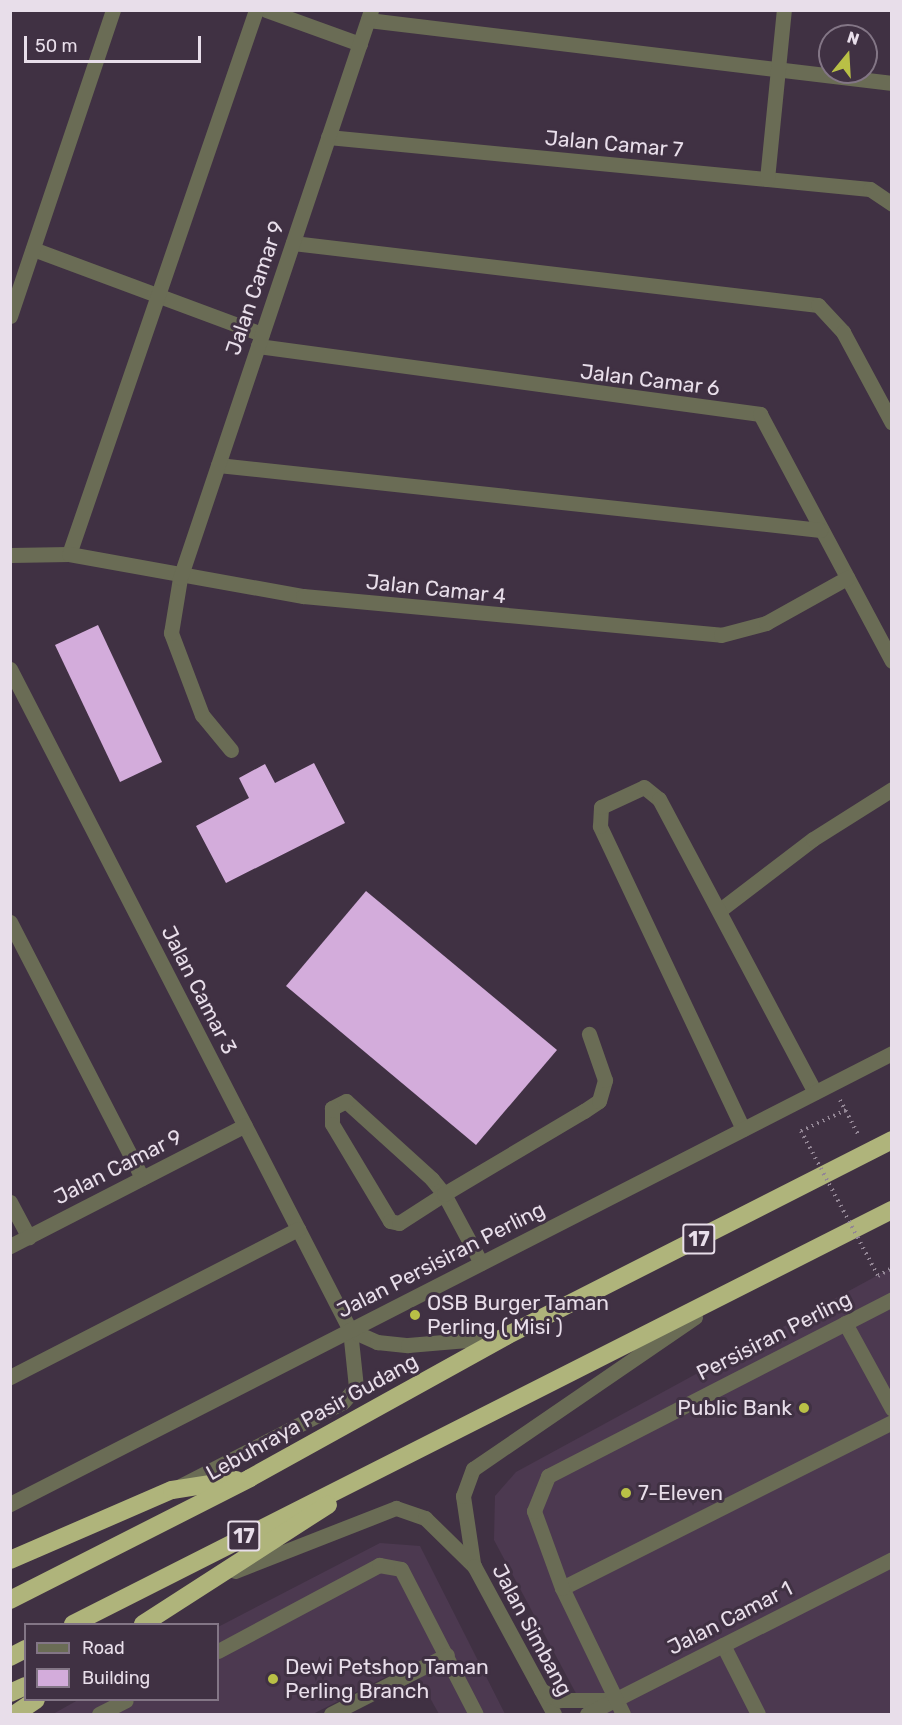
<!DOCTYPE html>
<html>
<head>
<meta charset="utf-8">
<style>
  body { margin:0 }
  #map { position:relative; width:902px; height:1725px; overflow:hidden; background:#403143; font-family:Rubik,sans-serif }
  div>[style] { position:absolute }
  .built>* { inset:0; background:#4c3950 }
  .building>* { inset:0; background:#d3acdb }
  .path>* { height:4px; margin-top:-2px; transform-origin:0; background:repeating-linear-gradient(90deg,#938695 0 1.5px,transparent 0 6px) }
  .minor>* { height:15px; margin:-7.5px; padding:0 7.5px; transform-origin:7.5px; border-radius:7.5px; background:#6a6c55 }
  .highway>* { height:18px; margin:-9px; padding:0 9px; transform-origin:9px; border-radius:9px; background:#afb47b }
  .path-bridge>* { height:4px; margin-top:-2px; transform-origin:0; background:repeating-linear-gradient(90deg,#938695 0 1.5px,transparent 0 6px) }
  .dots>* { width:16px; height:16px; translate:-50% -50%; box-sizing:border-box; border:3px solid #403143; border-radius:50% }
  span { translate:-50% -50%; white-space:nowrap; text-align:center; line-height:1.15; -webkit-text-stroke:6px #403143; paint-order:stroke }
  .shield-label span { padding:2px 4px; background:#403143; border:2px solid; border-radius:4px; -webkit-text-stroke-width:0 }
  .shield-label { font-size:20px; color:#e8deea; font-weight:700 }
  .street-label { font-size:21px; color:#e8deea }
  .poi-label { font-size:21px; color:#e8deea }
  .left { translate:0 -50%; text-align:left }
  .right { translate:-100% -50%; text-align:right }
  .frame { position:absolute; inset:0; border:12px solid #e8deea; pointer-events:none }
  .legend { position:absolute; left:24px; top:1623px; width:195px; height:78px; box-sizing:border-box; background:#403143; border:2px solid #837686; margin:0; padding:8px 10px; list-style:none; font-size:18px; color:#e8deea }
  .legend li { display:flex; align-items:center; gap:12px; height:30px }
  .legend b { width:30px; border:2px solid #837686 }
  .north { position:absolute; left:818px; top:24px; width:60px; height:60px; box-sizing:border-box; background:#403143; border:2px solid #837686; border-radius:50%; rotate:18deg; font-size:16px; font-weight:700; line-height:24px; text-align:center; color:#e8deea }
  .north::after { content:''; display:block; margin:auto; width:21px; height:27px; background:#b9c046; clip-path:polygon(50% 0,100% 100%,50% 72%,0 100%) }
  .scale { position:absolute; left:24px; top:36px; width:177px; height:27px; box-sizing:border-box; border:3px solid #e8deea; border-top:0; padding-left:8px; font-size:18px; line-height:21px; white-space:nowrap; color:#e8deea; -webkit-text-stroke:4px #403143; paint-order:stroke }
</style>
</head>
<body>
<div id="map">
  <div class="built">
    <div style="clip-path:polygon(891px 1268px,891px 1714px,587px 1714px,494px 1540px,495px 1496px,516px 1472px)"></div>
    <div style="clip-path:polygon(380px 1543px,420px 1546px,505px 1714px,439px 1714px,411px 1664px,313px 1714px,53px 1714px,78px 1700px,218px 1700px,218px 1627px)"></div>
  </div>
  <div class="building">
    <div style="clip-path:polygon(98px 625px,162px 762px,120px 782px,55px 645px)"></div>
    <div style="clip-path:polygon(314px 763px,345px 823px,226px 883px,196px 826px,249px 798px,239px 778px,265px 764px,275px 783px)"></div>
    <div style="clip-path:polygon(366px 891px,557px 1050px,476px 1145px,286px 986px)"></div>
  </div>
  <div class="path">
    <div style="left:840px;top:1100px;width:41px;rotate:62.2deg"></div>
    <div style="left:801px;top:1131px;width:50px;rotate:-25deg"></div>
    <div style="left:878px;top:1276px;width:16px;rotate:-30deg"></div>
  </div>
  <div class="minor">
    <div style="left:266px;top:10px;width:100px;rotate:19.9deg"></div>
    <div style="left:368px;top:20px;width:528px;rotate:6.86deg"></div>
    <div style="left:328px;top:137px;width:544px;rotate:5.48deg"></div>
    <div style="left:870px;top:189px;width:27px;rotate:34deg"></div>
    <div style="left:767px;top:179px;width:170px;rotate:-84.3deg"></div>
    <div style="left:293px;top:243px;width:529px;rotate:6.74deg"></div>
    <div style="left:818px;top:305px;width:37px;rotate:47deg"></div>
    <div style="left:843px;top:332px;width:103px;rotate:61.7deg"></div>
    <div style="left:33px;top:249px;width:244px;rotate:20.4deg"></div>
    <div style="left:10px;top:316px;width:323px;rotate:-71.4deg"></div>
    <div style="left:258px;top:346px;width:507px;rotate:7.71deg"></div>
    <div style="left:760px;top:414px;width:280px;rotate:61.9deg"></div>
    <div style="left:218px;top:465px;width:606px;rotate:6.15deg"></div>
    <div style="left:69px;top:554px;width:575px;rotate:-71.03deg"></div>
    <div style="left:10px;top:555px;width:59px;rotate:-1deg"></div>
    <div style="left:69px;top:554px;width:238px;rotate:10.2deg"></div>
    <div style="left:303px;top:596px;width:420px;rotate:5.3deg"></div>
    <div style="left:721px;top:635px;width:47px;rotate:-14.9deg"></div>
    <div style="left:766px;top:623px;width:93px;rotate:-29.1deg"></div>
    <div style="left:10px;top:669px;width:743px;rotate:62.78deg"></div>
    <div style="left:350px;top:1330px;width:57px;rotate:84deg"></div>
    <div style="left:356px;top:1387px;width:20px;rotate:131deg"></div>
    <div style="left:343px;top:1402px;width:183px;rotate:152.7deg"></div>
    <div style="left:231px;top:750px;width:45px;rotate:-129.6deg"></div>
    <div style="left:202px;top:715px;width:88px;rotate:-110.7deg"></div>
    <div style="left:171px;top:633px;width:56px;rotate:-80.7deg"></div>
    <div style="left:180px;top:578px;width:599px;rotate:-71.41deg"></div>
    <div style="left:720px;top:910px;width:117px;rotate:-37.4deg"></div>
    <div style="left:813px;top:839px;width:93px;rotate:-32.3deg"></div>
    <div style="left:10px;top:922px;width:288px;rotate:62.7deg"></div>
    <div style="left:743px;top:1129px;width:335px;rotate:-115.3deg"></div>
    <div style="left:600px;top:826px;width:19px;rotate:-87deg"></div>
    <div style="left:601px;top:807px;width:47px;rotate:-24.9deg"></div>
    <div style="left:644px;top:787px;width:19px;rotate:39deg"></div>
    <div style="left:659px;top:799px;width:332px;rotate:62deg"></div>
    <div style="left:10px;top:1202px;width:40px;rotate:62deg"></div>
    <div style="left:10px;top:1246px;width:264px;rotate:-27.2deg"></div>
    <div style="left:481px;top:1263px;width:78px;rotate:-118.2deg"></div>
    <div style="left:444px;top:1194px;width:19px;rotate:-129deg"></div>
    <div style="left:432px;top:1179px;width:116px;rotate:-137.8deg"></div>
    <div style="left:346px;top:1101px;width:16px;rotate:153deg"></div>
    <div style="left:332px;top:1108px;width:16px;rotate:90deg"></div>
    <div style="left:332px;top:1124px;width:113px;rotate:59.1deg"></div>
    <div style="left:390px;top:1221px;width:9px;rotate:13deg"></div>
    <div style="left:399px;top:1223px;width:54px;rotate:-32.8deg"></div>
    <div style="left:444px;top:1194px;width:163px;rotate:-30.7deg"></div>
    <div style="left:584px;top:1111px;width:18px;rotate:-34deg"></div>
    <div style="left:599px;top:1101px;width:22px;rotate:-74deg"></div>
    <div style="left:605px;top:1080px;width:49px;rotate:-109.2deg"></div>
    <div style="left:845px;top:1323px;width:98px;rotate:61.3deg"></div>
    <div style="left:350px;top:1330px;width:30px;rotate:24deg"></div>
    <div style="left:377px;top:1342px;width:31px;rotate:6deg"></div>
    <div style="left:408px;top:1345px;width:95px;rotate:-4.8deg"></div>
    <div style="left:10px;top:1377px;width:324px;rotate:-27.2deg"></div>
    <div style="left:10px;top:1504px;width:991px;rotate:-27.08deg"></div>
    <div style="left:473px;top:1563px;width:68px;rotate:-98.5deg"></div>
    <div style="left:463px;top:1496px;width:29px;rotate:-70deg"></div>
    <div style="left:473px;top:1469px;width:269px;rotate:-34.4deg"></div>
    <div style="left:235px;top:1571px;width:173px;rotate:-21.4deg"></div>
    <div style="left:396px;top:1508px;width:31px;rotate:19deg"></div>
    <div style="left:425px;top:1518px;width:69px;rotate:44.4deg"></div>
    <div style="left:474px;top:1566px;width:168px;rotate:61.6deg"></div>
    <div style="left:562px;top:1588px;width:369px;rotate:-26.7deg"></div>
    <div style="left:723px;top:1645px;width:77px;rotate:63.1deg"></div>
    <div style="left:218px;top:1651px;width:183px;rotate:-28.1deg"></div>
    <div style="left:379px;top:1565px;width:22px;rotate:10deg"></div>
    <div style="left:401px;top:1569px;width:163px;rotate:62.7deg"></div>
    <div style="left:541px;top:1690px;width:21px;rotate:29deg"></div>
    <div style="left:559px;top:1700px;width:51px"></div>
    <div style="left:99px;top:1714px;width:30px;rotate:-27deg"></div>
    <div style="left:331px;top:1714px;width:130px;rotate:-27deg"></div>
    <div style="left:587px;top:1714px;width:342px;rotate:-26.9deg"></div>
    <div style="left:623px;top:1714px;width:140px;rotate:-115.8deg"></div>
    <div style="left:562px;top:1588px;width:82px;rotate:-110deg"></div>
    <div style="left:534px;top:1511px;width:38px;rotate:-68deg"></div>
    <div style="left:548px;top:1476px;width:387px;rotate:-27.2deg"></div>
  </div>
  <div class="highway">
    <div style="left:10px;top:1560px;width:176px;rotate:-23.4deg"></div>
    <div style="left:172px;top:1490px;width:65px;rotate:-8.9deg"></div>
    <div style="left:10px;top:1600px;width:269px;rotate:-26.9deg"></div>
    <div style="left:250px;top:1478px;width:293px;rotate:-29deg"></div>
    <div style="left:506px;top:1336px;width:433px;rotate:-26.9deg"></div>
    <div style="left:73px;top:1624px;width:918px;rotate:-26.82deg"></div>
    <div style="left:143px;top:1624px;width:220px;rotate:-32.8deg"></div>
    <div style="left:10px;top:1657px;width:18px;rotate:-27deg"></div>
    <div style="left:10px;top:1693px;width:17px;rotate:-24deg"></div>
    <div style="left:15px;top:1714px;width:25px;rotate:-34deg"></div>
  </div>
  <div class="path-bridge">
    <div style="left:801px;top:1131px;width:164px;rotate:62deg"></div>
  </div>
  <div class="dots">
    <div style="left:415px;top:1315px;background:#b9c046"></div>
    <div style="left:804px;top:1408px;background:#b9c046"></div>
    <div style="left:626px;top:1493px;background:#b9c046"></div>
    <div style="left:273px;top:1679px;background:#b9c046"></div>
  </div>
  <div class="shield-label">
    <span style="left:699px;top:1239px">17</span>
    <span style="left:244px;top:1536px">17</span>
  </div>
  <div class="street-label">
    <span style="left:614px;top:144px;rotate:5deg">Jalan Camar 7</span>
    <span style="left:255px;top:288px;rotate:-71deg">Jalan Camar 9</span>
    <span style="left:650px;top:380px;rotate:7deg">Jalan Camar 6</span>
    <span style="left:436px;top:589px;rotate:6deg">Jalan Camar 4</span>
    <span style="left:199px;top:990px;rotate:63deg">Jalan Camar 3</span>
    <span style="left:118px;top:1167px;rotate:-27deg">Jalan Camar 9</span>
    <span style="left:441px;top:1260px;rotate:-27deg">Jalan Persisiran Perling</span>
    <span style="left:774px;top:1336px;rotate:-27deg">Persisiran Perling</span>
    <span style="left:312px;top:1417px;rotate:-29deg">Lebuhraya Pasir Gudang</span>
    <span style="left:730px;top:1618px;rotate:-27deg">Jalan Camar 1</span>
    <span style="left:532px;top:1630px;rotate:62deg">Jalan Simbang</span>
  </div>
  <div class="poi-label">
    <span class="left" style="left:427px;top:1315px">OSB Burger Taman<br>Perling ( Misi )</span>
    <span class="right" style="left:792px;top:1408px">Public Bank</span>
    <span class="left" style="left:638px;top:1493px">7-Eleven</span>
    <span class="left" style="left:285px;top:1679px">Dewi Petshop Taman<br>Perling Branch</span>
  </div>
  <div class="frame"></div>
  <ul class="legend">
  <li><b style="height:8px;background:#6a6c55"></b>Road</li>
  <li><b style="height:16px;background:#d3acdb"></b>Building</li>
  </ul>
  <div class="north">N</div>
  <div class="scale">50 m</div>
</div>
</body>
</html>
